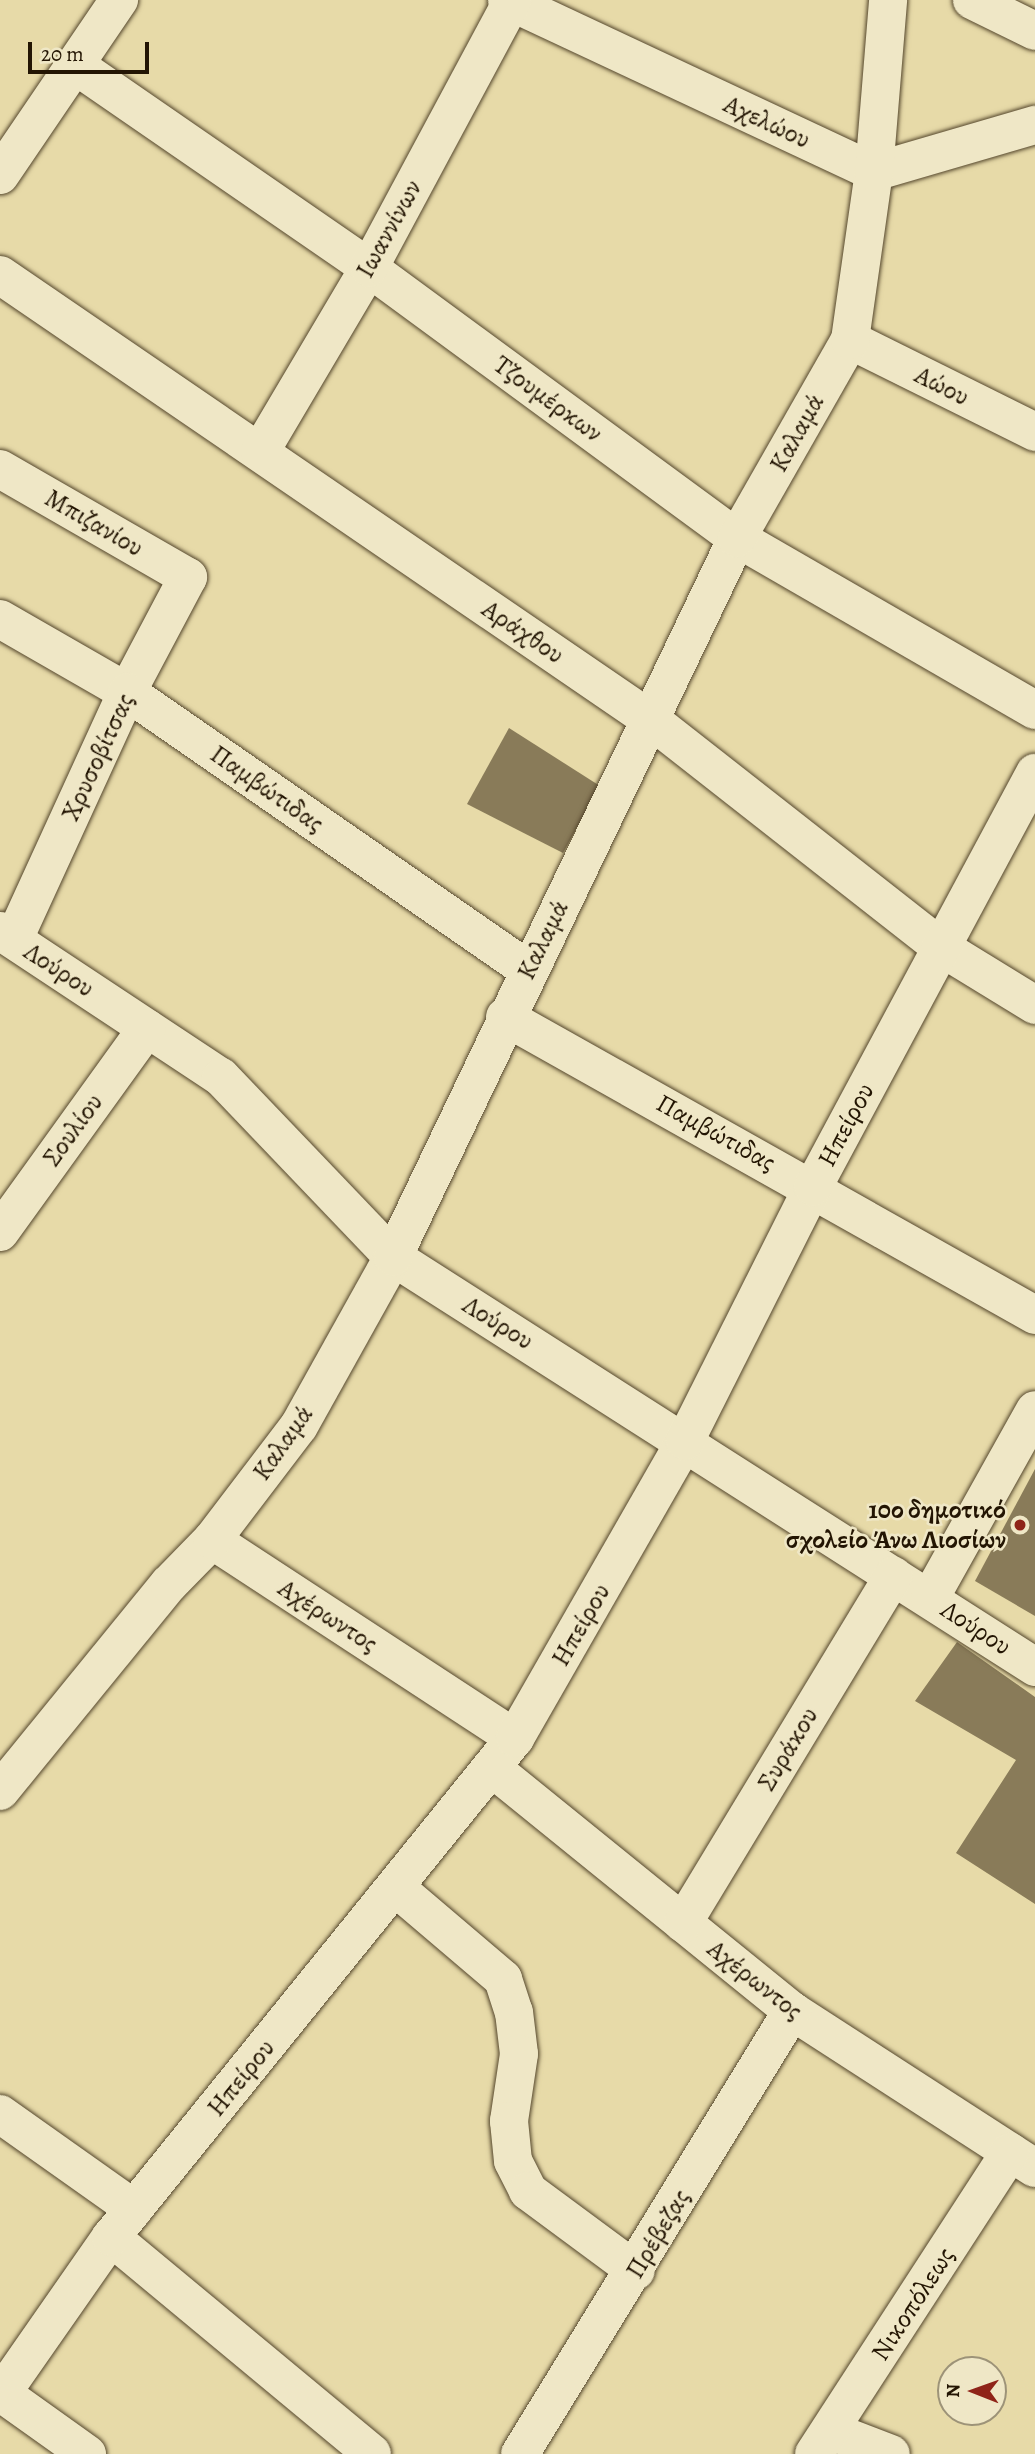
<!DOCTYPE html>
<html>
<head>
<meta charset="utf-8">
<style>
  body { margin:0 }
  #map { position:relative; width:1035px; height:2454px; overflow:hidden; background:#e7daa8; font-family:Alegreya,serif }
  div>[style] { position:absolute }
  .building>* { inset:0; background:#897b59 }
  .roads { filter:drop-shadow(0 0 2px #54462c) drop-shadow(0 0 2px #54462c) }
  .street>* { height:38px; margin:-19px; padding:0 19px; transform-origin:19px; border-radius:19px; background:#efe7c6 }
  .dots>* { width:19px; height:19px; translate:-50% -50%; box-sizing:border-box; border:4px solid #efe7c6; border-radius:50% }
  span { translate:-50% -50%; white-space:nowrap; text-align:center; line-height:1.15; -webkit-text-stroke:5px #efe7c6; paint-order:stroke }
  .street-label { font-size:26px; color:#231503 }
  .poi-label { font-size:26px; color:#231503; font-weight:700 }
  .right { translate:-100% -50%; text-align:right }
  .north { position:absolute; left:937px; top:2356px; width:70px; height:70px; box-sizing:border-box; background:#efe7c6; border:2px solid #9d9378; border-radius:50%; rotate:271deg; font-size:19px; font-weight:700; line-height:28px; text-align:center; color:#231503 }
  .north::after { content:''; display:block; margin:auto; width:24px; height:32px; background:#8f2418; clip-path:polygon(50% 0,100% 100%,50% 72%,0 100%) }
  .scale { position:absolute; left:28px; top:42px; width:121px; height:32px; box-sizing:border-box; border:4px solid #231503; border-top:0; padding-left:9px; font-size:21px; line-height:24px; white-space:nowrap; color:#231503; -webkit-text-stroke:5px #efe7c6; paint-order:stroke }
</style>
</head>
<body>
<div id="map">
  <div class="building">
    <div style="clip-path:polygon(509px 728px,600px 786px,563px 853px,467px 804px)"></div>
    <div style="clip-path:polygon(1035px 1469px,1035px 1616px,975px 1581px)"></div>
    <div style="clip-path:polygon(957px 1642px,1035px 1697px,1035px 1904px,956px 1853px,1016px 1760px,915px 1701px)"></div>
  </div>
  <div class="roads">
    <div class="street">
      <div style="left:507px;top:0;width:405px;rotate:25.1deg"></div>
      <div style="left:874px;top:172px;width:168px;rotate:-16.3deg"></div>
      <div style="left:972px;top:0;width:70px;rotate:26.2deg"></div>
      <div style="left:75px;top:65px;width:357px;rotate:34.6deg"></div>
      <div style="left:369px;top:268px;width:456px;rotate:36.3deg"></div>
      <div style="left:737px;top:538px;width:344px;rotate:30deg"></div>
      <div style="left:0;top:175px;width:212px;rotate:-55.8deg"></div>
      <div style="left:0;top:275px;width:789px;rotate:34.36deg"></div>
      <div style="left:651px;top:720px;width:370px;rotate:38.1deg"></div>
      <div style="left:942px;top:948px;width:109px;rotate:31.5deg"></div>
      <div style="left:850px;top:340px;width:207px;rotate:26.4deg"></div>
      <div style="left:260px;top:452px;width:214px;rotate:-59.4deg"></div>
      <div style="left:369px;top:268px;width:304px;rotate:-61.8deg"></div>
      <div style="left:0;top:469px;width:217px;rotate:29.9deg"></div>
      <div style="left:188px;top:577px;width:130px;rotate:117.9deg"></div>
      <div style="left:127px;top:692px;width:272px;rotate:114.6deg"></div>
      <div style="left:0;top:619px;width:146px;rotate:29.9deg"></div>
      <div style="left:127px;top:692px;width:488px;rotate:34.7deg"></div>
      <div style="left:0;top:931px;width:265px;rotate:33.5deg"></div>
      <div style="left:221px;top:1077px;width:249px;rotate:46.3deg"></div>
      <div style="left:393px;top:1257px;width:762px;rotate:32.56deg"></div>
      <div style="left:505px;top:1017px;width:608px;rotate:29.35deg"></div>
      <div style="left:0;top:1232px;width:251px;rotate:-54.2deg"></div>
      <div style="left:212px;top:1540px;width:362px;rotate:33.2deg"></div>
      <div style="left:930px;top:1598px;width:215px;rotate:-60.8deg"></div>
      <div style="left:492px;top:1768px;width:386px;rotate:39deg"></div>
      <div style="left:792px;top:2011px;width:289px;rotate:32.9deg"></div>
      <div style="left:0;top:1791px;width:267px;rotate:-50.8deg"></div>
      <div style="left:169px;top:1584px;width:62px;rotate:-45.7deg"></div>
      <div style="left:212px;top:1540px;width:143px;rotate:-52.7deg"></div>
      <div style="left:299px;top:1426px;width:193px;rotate:-60.9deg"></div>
      <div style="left:393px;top:1257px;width:797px;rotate:-64.43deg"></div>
      <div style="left:737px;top:538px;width:228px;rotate:-60.3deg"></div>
      <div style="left:850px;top:340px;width:170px;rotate:-81.9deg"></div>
      <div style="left:874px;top:172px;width:173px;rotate:-85.3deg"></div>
      <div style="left:395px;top:1887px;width:142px;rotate:40.4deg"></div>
      <div style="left:503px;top:1979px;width:35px;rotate:72deg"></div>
      <div style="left:514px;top:2012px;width:42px;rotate:83.2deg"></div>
      <div style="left:519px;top:2054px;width:68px;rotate:98.5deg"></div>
      <div style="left:509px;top:2121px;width:40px;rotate:84.3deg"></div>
      <div style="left:513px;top:2161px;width:34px;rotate:63deg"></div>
      <div style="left:528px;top:2191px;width:134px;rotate:36.5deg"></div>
      <div style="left:683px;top:1923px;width:406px;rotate:-58.8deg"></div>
      <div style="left:0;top:2114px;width:164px;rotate:35.3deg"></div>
      <div style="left:111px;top:2237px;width:339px;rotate:39.7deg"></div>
      <div style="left:0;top:2392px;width:107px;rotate:35.5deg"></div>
      <div style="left:0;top:2396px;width:194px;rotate:-55.1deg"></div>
      <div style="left:111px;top:2237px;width:642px;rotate:-51.01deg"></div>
      <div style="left:515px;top:1738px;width:342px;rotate:-60.2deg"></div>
      <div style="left:685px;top:1441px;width:284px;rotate:-63.3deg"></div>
      <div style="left:813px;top:1187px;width:470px;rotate:-61.8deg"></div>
      <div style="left:831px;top:2431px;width:64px;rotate:21deg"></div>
      <div style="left:520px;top:2454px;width:520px;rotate:-58.45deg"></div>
      <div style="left:814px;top:2454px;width:360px;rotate:-57deg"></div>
    </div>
  </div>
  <div class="dots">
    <div style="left:1020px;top:1525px;background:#8f2418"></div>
  </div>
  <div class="street-label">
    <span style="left:767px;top:122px;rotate:25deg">Αχελώου</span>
    <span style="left:389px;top:229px;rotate:-61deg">Ιωαννίνων</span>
    <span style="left:942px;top:386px;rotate:27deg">Αώου</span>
    <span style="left:548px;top:399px;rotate:36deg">Τζουμέρκων</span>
    <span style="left:797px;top:433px;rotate:-61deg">Καλαμά</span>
    <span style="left:94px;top:523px;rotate:30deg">Μπιζανίου</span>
    <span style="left:523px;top:632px;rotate:34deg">Αράχθου</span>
    <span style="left:98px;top:757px;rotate:-65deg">Χρυσοβίτσας</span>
    <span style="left:267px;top:789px;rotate:35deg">Παμβώτιδας</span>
    <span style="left:543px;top:940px;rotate:-64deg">Καλαμά</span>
    <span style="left:59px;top:970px;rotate:33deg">Λούρου</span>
    <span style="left:846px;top:1125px;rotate:-62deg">Ηπείρου</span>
    <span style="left:73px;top:1130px;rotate:-54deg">Σουλίου</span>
    <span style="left:716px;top:1133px;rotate:29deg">Παμβώτιδας</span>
    <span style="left:498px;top:1323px;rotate:32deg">Λούρου</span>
    <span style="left:283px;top:1443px;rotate:-55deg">Καλαμά</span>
    <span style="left:328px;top:1616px;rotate:33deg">Αχέρωντος</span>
    <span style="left:581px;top:1625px;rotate:-60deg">Ηπείρου</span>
    <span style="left:976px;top:1628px;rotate:33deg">Λούρου</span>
    <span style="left:788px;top:1749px;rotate:-59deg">Συράκου</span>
    <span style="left:755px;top:1980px;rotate:38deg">Αχέρωντος</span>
    <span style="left:241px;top:2078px;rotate:-51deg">Ηπείρου</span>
    <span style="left:658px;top:2234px;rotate:-59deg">Πρέβεζας</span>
    <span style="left:913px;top:2304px;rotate:-57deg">Νικοπόλεως</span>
  </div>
  <div class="poi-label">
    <span class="right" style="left:1006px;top:1525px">10ο δημοτικό<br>σχολείο Άνω Λιοσίων</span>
  </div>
  <div class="north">N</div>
  <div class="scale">20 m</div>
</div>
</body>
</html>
